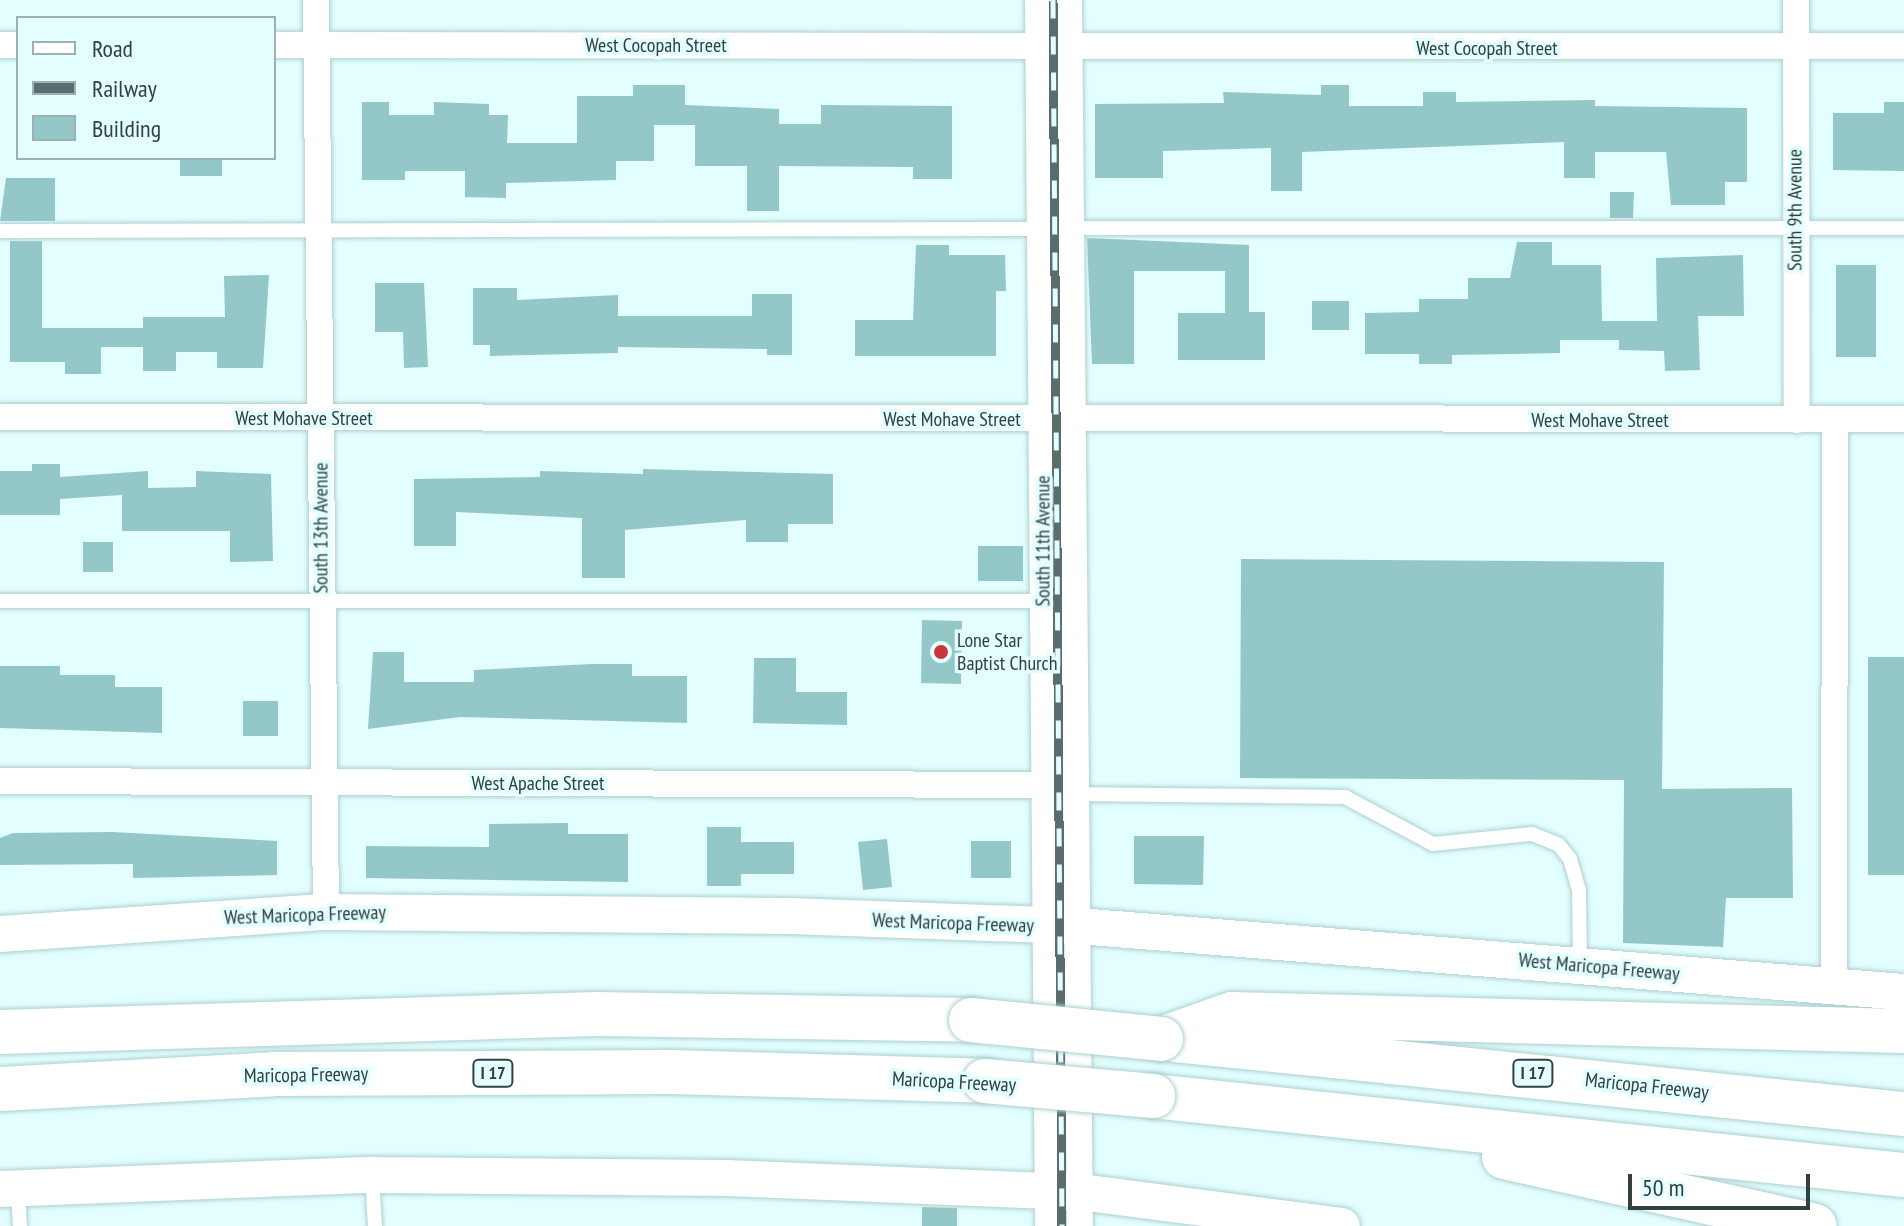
<!DOCTYPE html>
<html>
<head>
<meta charset="utf-8">
<style>
  body { margin:0 }
  #map { position:relative; width:1904px; height:1226px; overflow:hidden; background:#e2fefe; font-family:"PT Sans Narrow",sans-serif }
  div>[style] { position:absolute }
  .building>* { inset:0; background:#94c7c8 }
  .roads { filter:drop-shadow(0 0 2px #aed0d0) drop-shadow(0 0 2px #aed0d0) }
  .lane>* { height:14px; margin:-7px; padding:0 7px; transform-origin:7px; border-radius:7px; background:#fff }
  .street>* { height:26px; margin:-13px; padding:0 13px; transform-origin:13px; border-radius:13px; background:#fff }
  .secondary>* { height:36px; margin:-18px; padding:0 18px; transform-origin:18px; border-radius:18px; background:#fff }
  .highway>* { height:44px; margin:-22px; padding:0 22px; transform-origin:22px; border-radius:22px; background:#fff }
  .rail>* { height:9px; margin-top:-4.5px; transform-origin:0; background:repeating-linear-gradient(90deg,#e2fefe 0 18px,#5b6c6c 0 36px); box-sizing:border-box; border-block:2px solid #5b6c6c }
  .bridges { filter:drop-shadow(0 0 2px #aed0d0) drop-shadow(0 0 2px #aed0d0) }
  .highway-bridge>* { height:44px; margin:-22px; padding:0 22px; transform-origin:22px; border-radius:22px; background:#fff }
  .dots>* { width:22px; height:22px; translate:-50% -50%; box-sizing:border-box; border:4px solid #e2fefe; border-radius:50% }
  span { translate:-50% -50%; white-space:nowrap; text-align:center; line-height:1.15; -webkit-text-stroke:7px #e2fefe; paint-order:stroke }
  .shield-label span { padding:2px 6px; background:#e2fefe; border:2px solid; border-radius:6px; -webkit-text-stroke-width:0 }
  .shield-label { font-size:18px; color:#324040; font-weight:700 }
  .street-label { font-size:20px; color:#324040 }
  .poi-label { font-size:20px; color:#324040 }
  .left { translate:0 -50%; text-align:left }
  .legend { position:absolute; left:16px; top:16px; width:260px; height:144px; box-sizing:border-box; background:#e2fefe; border:2px solid #9cb2b2; margin:0; padding:10px 14px; list-style:none; font-size:24px; color:#324040 }
  .legend li { display:flex; align-items:center; gap:16px; height:40px }
  .legend b { width:40px; border:2px solid #9cb2b2 }
  .scale { position:absolute; left:1628px; top:1174px; width:182px; height:36px; box-sizing:border-box; border:4px solid #324040; border-top:0; padding-left:10px; font-size:24px; line-height:28px; white-space:nowrap; color:#324040; -webkit-text-stroke:6px #e2fefe; paint-order:stroke }
</style>
</head>
<body>
<div id="map">
  <div class="building">
    <div style="clip-path:polygon(633px 85px,685px 85px,685px 105px,779px 109px,779px 124px,821px 124px,821px 105px,952px 106px,952px 179px,913px 179px,913px 167px,779px 166px,779px 211px,747px 211px,747px 166px,695px 166px,695px 125px,654px 125px,654px 161px,616px 161px,616px 180px,506px 183px,506px 198px,465px 197px,465px 171px,405px 171px,405px 180px,362px 180px,362px 102px,389px 102px,389px 115px,434px 115px,434px 102px,489px 104px,489px 115px,508px 115px,507px 143px,577px 143px,577px 96px,633px 96px)"></div>
    <div style="clip-path:polygon(1321px 85px,1349px 85px,1349px 106px,1423px 106px,1423px 92px,1456px 92px,1456px 102px,1595px 100px,1595px 106px,1747px 108px,1747px 182px,1725px 182px,1725px 205px,1671px 205px,1666px 152px,1595px 152px,1595px 178px,1564px 178px,1564px 142px,1302px 152px,1302px 191px,1271px 191px,1271px 148px,1163px 151px,1163px 178px,1095px 178px,1095px 104px,1224px 103px,1223px 92px,1321px 95px)"></div>
    <div style="clip-path:polygon(1884px 102px,1904px 102px,1904px 171px,1833px 170px,1833px 113px,1884px 113px)"></div>
    <div style="clip-path:polygon(180px 158px,222px 158px,222px 176px,180px 176px)"></div>
    <div style="clip-path:polygon(6px 178px,55px 178px,55px 221px,0 221px)"></div>
    <div style="clip-path:polygon(1610px 192px,1634px 192px,1633px 218px,1610px 218px)"></div>
    <div style="clip-path:polygon(1087px 238px,1249px 245px,1249px 312px,1265px 312px,1265px 360px,1178px 360px,1178px 313px,1225px 313px,1225px 271px,1134px 271px,1134px 364px,1092px 364px)"></div>
    <div style="clip-path:polygon(10px 241px,42px 241px,42px 328px,143px 328px,143px 317px,225px 317px,224px 276px,269px 275px,263px 368px,217px 368px,217px 352px,176px 352px,176px 371px,143px 371px,143px 347px,101px 347px,101px 374px,65px 374px,65px 362px,10px 362px)"></div>
    <div style="clip-path:polygon(1517px 242px,1552px 242px,1552px 265px,1601px 265px,1602px 321px,1657px 321px,1656px 258px,1743px 255px,1744px 316px,1698px 316px,1700px 370px,1665px 371px,1664px 351px,1619px 350px,1619px 340px,1560px 340px,1560px 353px,1452px 355px,1452px 364px,1419px 364px,1419px 354px,1365px 354px,1365px 313px,1419px 312px,1419px 299px,1468px 299px,1468px 278px,1510px 278px)"></div>
    <div style="clip-path:polygon(916px 245px,949px 245px,949px 255px,1005px 255px,1006px 291px,996px 291px,996px 356px,855px 356px,855px 320px,913px 320px)"></div>
    <div style="clip-path:polygon(1836px 265px,1876px 265px,1876px 357px,1836px 357px)"></div>
    <div style="clip-path:polygon(375px 283px,424px 283px,428px 367px,404px 368px,403px 332px,375px 332px)"></div>
    <div style="clip-path:polygon(473px 288px,517px 288px,517px 300px,618px 295px,618px 316px,752px 316px,752px 294px,792px 294px,792px 355px,767px 355px,767px 349px,618px 347px,618px 353px,490px 356px,490px 345px,473px 345px)"></div>
    <div style="clip-path:polygon(1312px 301px,1349px 301px,1349px 330px,1312px 330px)"></div>
    <div style="clip-path:polygon(32px 464px,60px 464px,60px 477px,148px 471px,148px 488px,196px 487px,196px 471px,271px 474px,273px 561px,230px 562px,230px 531px,122px 531px,122px 495px,60px 499px,60px 515px,0 515px,0 471px,32px 471px)"></div>
    <div style="clip-path:polygon(643px 469px,833px 474px,833px 524px,788px 524px,788px 542px,746px 542px,746px 520px,625px 530px,625px 578px,582px 578px,582px 518px,456px 512px,456px 546px,414px 546px,414px 479px,540px 477px,540px 471px,643px 474px)"></div>
    <div style="clip-path:polygon(83px 542px,113px 542px,113px 572px,83px 572px)"></div>
    <div style="clip-path:polygon(978px 546px,1023px 546px,1023px 581px,978px 581px)"></div>
    <div style="clip-path:polygon(1241px 559px,1664px 562px,1662px 789px,1792px 788px,1793px 898px,1726px 898px,1723px 947px,1623px 943px,1624px 780px,1240px 778px)"></div>
    <div style="clip-path:polygon(922px 620px,962px 621px,961px 684px,921px 683px)"></div>
    <div style="clip-path:polygon(373px 652px,404px 652px,404px 682px,474px 682px,474px 670px,591px 664px,632px 664px,632px 676px,687px 676px,687px 723px,460px 717px,368px 729px)"></div>
    <div style="clip-path:polygon(1868px 657px,1904px 657px,1904px 875px,1868px 875px)"></div>
    <div style="clip-path:polygon(754px 658px,796px 658px,796px 692px,847px 692px,847px 725px,753px 723px)"></div>
    <div style="clip-path:polygon(0 666px,60px 666px,60px 675px,115px 675px,115px 687px,162px 687px,162px 733px,0 728px)"></div>
    <div style="clip-path:polygon(243px 701px,278px 701px,278px 736px,243px 736px)"></div>
    <div style="clip-path:polygon(568px 823px,568px 834px,628px 834px,628px 882px,366px 878px,366px 846px,489px 847px,489px 824px)"></div>
    <div style="clip-path:polygon(707px 827px,741px 827px,741px 842px,794px 842px,794px 874px,741px 874px,741px 886px,707px 886px)"></div>
    <div style="clip-path:polygon(112px 832px,277px 841px,277px 875px,133px 878px,133px 864px,0 865px,0 838px,13px 833px)"></div>
    <div style="clip-path:polygon(1134px 836px,1204px 836px,1203px 885px,1134px 884px)"></div>
    <div style="clip-path:polygon(887px 839px,892px 887px,863px 890px,858px 842px)"></div>
    <div style="clip-path:polygon(971px 841px,1011px 841px,1011px 878px,971px 878px)"></div>
    <div style="clip-path:polygon(922px 1207px,957px 1208px,957px 1226px,922px 1226px)"></div>
  </div>
  <div class="roads">
    <div class="lane">
      <div style="left:1071px;top:228px;width:833px"></div>
      <div style="left:0;top:231px;width:1040px;rotate:-0.11deg"></div>
      <div style="left:0;top:601px;width:1043px"></div>
      <div style="left:1076px;top:794px;width:269px;rotate:0.6deg"></div>
      <div style="left:1345px;top:797px;width:100px;rotate:28.1deg"></div>
      <div style="left:1433px;top:844px;width:100px;rotate:-5.8deg"></div>
      <div style="left:1532px;top:834px;width:29px;rotate:22deg"></div>
      <div style="left:1559px;top:845px;width:18px;rotate:52deg"></div>
      <div style="left:1570px;top:859px;width:32px;rotate:74deg"></div>
      <div style="left:1579px;top:890px;width:76px;rotate:89.2deg"></div>
      <div style="left:372px;top:1176px;width:50px;rotate:86.6deg"></div>
      <div style="left:18px;top:1189px;width:37px;rotate:87deg"></div>
    </div>
    <div class="street">
      <div style="left:316px;top:0;width:912px;rotate:89.37deg"></div>
      <div style="left:1038px;top:0;width:1226px;rotate:89.53deg"></div>
      <div style="left:1069px;top:0;width:1226px;rotate:89.49deg"></div>
      <div style="left:1796px;top:0;width:420px;rotate:89.9deg"></div>
      <div style="left:0;top:45px;width:18px"></div>
      <div style="left:274px;top:45px;width:764px;rotate:0.07deg"></div>
      <div style="left:1070px;top:46px;width:834px"></div>
      <div style="left:0;top:417px;width:1904px;rotate:0.06deg"></div>
      <div style="left:0;top:781px;width:1061px;rotate:0.22deg"></div>
      <div style="left:1834px;top:986px;width:566px;rotate:-89.9deg"></div>
    </div>
    <div class="secondary">
      <div style="left:0;top:934px;width:327px;rotate:-3.9deg"></div>
      <div style="left:326px;top:912px;width:464px;rotate:0.5deg"></div>
      <div style="left:790px;top:916px;width:288px;rotate:2deg"></div>
      <div style="left:1078px;top:926px;width:829px;rotate:4.57deg"></div>
      <div style="left:0;top:1189px;width:372px;rotate:-2.2deg"></div>
      <div style="left:372px;top:1175px;width:355px;rotate:0.5deg"></div>
      <div style="left:727px;top:1178px;width:353px;rotate:2.3deg"></div>
      <div style="left:1080px;top:1192px;width:264px;rotate:7.4deg"></div>
    </div>
    <div class="highway">
      <div style="left:0;top:1032px;width:597px;rotate:-1.73deg"></div>
      <div style="left:597px;top:1014px;width:374px;rotate:0.9deg"></div>
      <div style="left:1161px;top:1039px;width:75px;rotate:-19.4deg"></div>
      <div style="left:1232px;top:1014px;width:672px;rotate:1.45deg"></div>
      <div style="left:1175px;top:1040px;width:733px;rotate:5.8deg"></div>
      <div style="left:0;top:1089px;width:274px;rotate:-3.1deg"></div>
      <div style="left:274px;top:1074px;width:397px;rotate:-0.3deg"></div>
      <div style="left:671px;top:1072px;width:314px;rotate:1.6deg"></div>
      <div style="left:1153px;top:1096px;width:755px;rotate:6.01deg"></div>
      <div style="left:1504px;top:1157px;width:318px;rotate:12.5deg"></div>
    </div>
  </div>
  <div class="rail">
    <div style="left:1053px;top:0;width:1226px;rotate:89.58deg"></div>
  </div>
  <div class="bridges">
    <div class="highway-bridge">
      <div style="left:971px;top:1020px;width:191px;rotate:5.7deg"></div>
      <div style="left:985px;top:1081px;width:169px;rotate:5.1deg"></div>
    </div>
  </div>
  <div class="dots">
    <div style="left:941px;top:652px;background:#c7373c"></div>
  </div>
  <div class="shield-label">
    <span style="left:493px;top:1073px">I 17</span>
    <span style="left:1533px;top:1073px">I 17</span>
  </div>
  <div class="street-label">
    <span style="left:656px;top:45px">West Cocopah Street</span>
    <span style="left:1487px;top:48px">West Cocopah Street</span>
    <span style="left:1795px;top:210px;rotate:-90deg">South 9th Avenue</span>
    <span style="left:304px;top:418px">West Mohave Street</span>
    <span style="left:952px;top:419px">West Mohave Street</span>
    <span style="left:1600px;top:420px">West Mohave Street</span>
    <span style="left:321px;top:528px;rotate:-90deg">South 13th Avenue</span>
    <span style="left:1043px;top:541px;rotate:-90deg">South 11th Avenue</span>
    <span style="left:538px;top:783px">West Apache Street</span>
    <span style="left:305px;top:915px;rotate:-2deg">West Maricopa Freeway</span>
    <span style="left:953px;top:923px;rotate:2deg">West Maricopa Freeway</span>
    <span style="left:1599px;top:967px;rotate:5deg">West Maricopa Freeway</span>
    <span style="left:306px;top:1075px;rotate:-1deg">Maricopa Freeway</span>
    <span style="left:954px;top:1082px;rotate:3deg">Maricopa Freeway</span>
    <span style="left:1647px;top:1086px;rotate:6deg">Maricopa Freeway</span>
  </div>
  <div class="poi-label">
    <span class="left" style="left:957px;top:652px">Lone Star<br>Baptist Church</span>
  </div>
  <ul class="legend">
  <li><b style="height:10px;background:#fff"></b>Road</li>
  <li><b style="height:10px;background:#5b6c6c"></b>Railway</li>
  <li><b style="height:22px;background:#94c7c8"></b>Building</li>
  </ul>
  <div class="scale">50 m</div>
</div>
</body>
</html>
